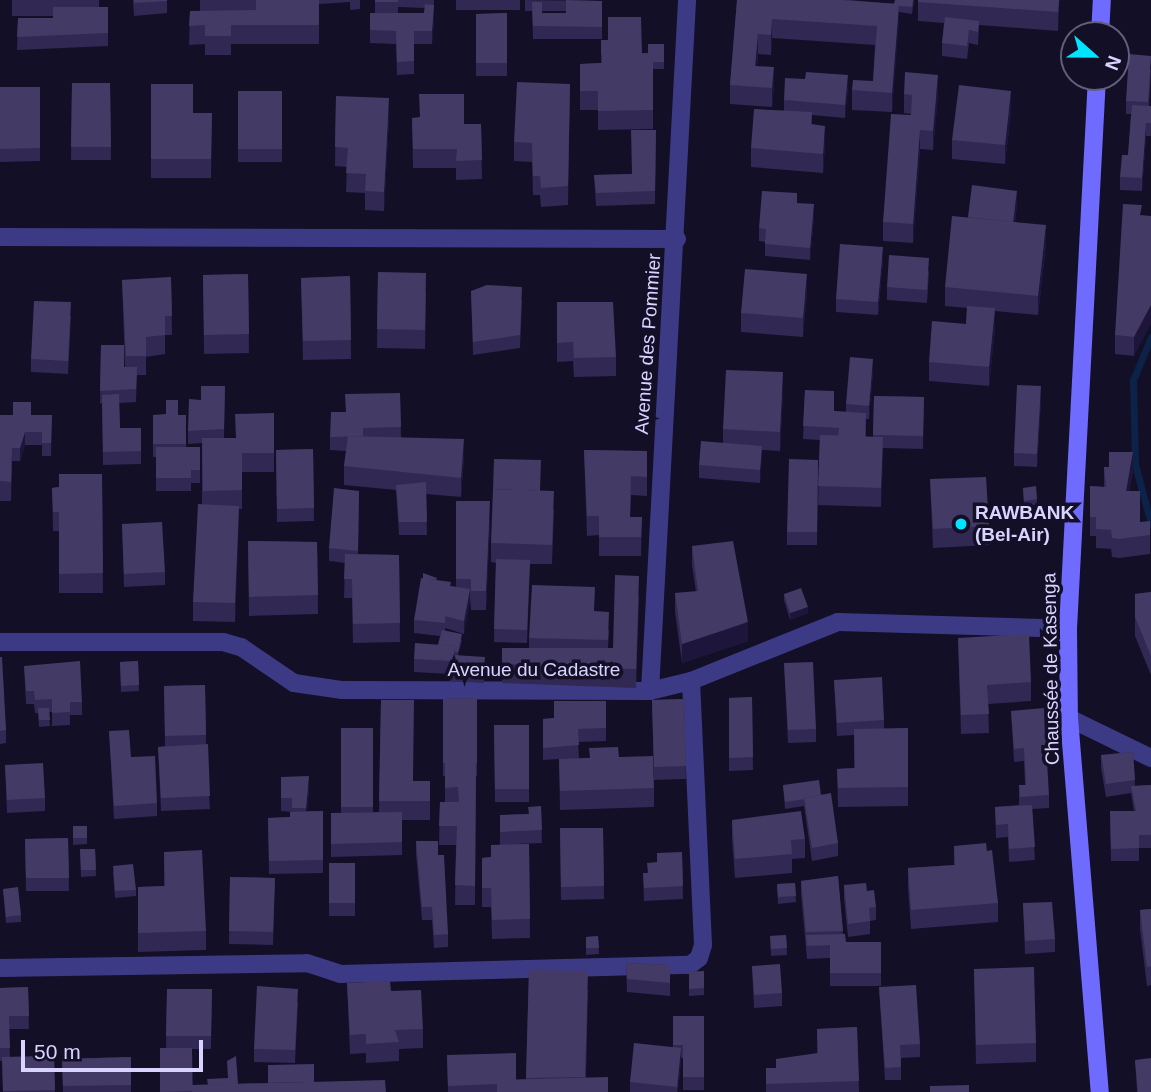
<!DOCTYPE html>
<html>
<head>
<meta charset="utf-8">
<style>
  body { margin:0 }
  #map { position:relative; width:1151px; height:1092px; overflow:hidden; background:#130f26; font-family:Helvetica,sans-serif }
  div>[style] { position:absolute }
  .stream>* { height:7px; margin:-3.5px; padding:0 3.5px; transform-origin:3.5px; border-radius:3.5px; background:#0c2248 }
  .street>* { height:18px; margin:-9px; padding:0 9px; transform-origin:9px; border-radius:9px; background:#3d3a85 }
  .secondary>* { height:18px; margin:-9px; padding:0 9px; transform-origin:9px; border-radius:9px; background:#6f6bff }
  .wall>* { inset:0; background:#312854 }
  .shaded-wall>* { inset:0; background:#1d163a }
  .building>* { inset:0; background:#433a66 }
  .dots>* { width:19px; height:19px; translate:-50% -50%; box-sizing:border-box; border:4px solid #130f26; border-radius:50% }
  span { translate:-50% -50%; white-space:nowrap; text-align:center; line-height:1.15; -webkit-text-stroke:7px #130f26; paint-order:stroke }
  .street-label { font-size:19px; color:#d9d4ff }
  .poi-label { font-size:19px; color:#d9d4ff; font-weight:700 }
  .left { translate:0 -50%; text-align:left }
  .north { position:absolute; left:1060px; top:21px; width:70px; height:70px; box-sizing:border-box; background:#130f26; border:2px solid #625e7d; border-radius:50%; rotate:111deg; font-size:19px; font-weight:700; line-height:28px; text-align:center; color:#d9d4ff }
  .north::after { content:''; display:block; margin:auto; width:24px; height:32px; background:#00e5ff; clip-path:polygon(50% 0,100% 100%,50% 72%,0 100%) }
  .scale { position:absolute; left:21px; top:1040px; width:182px; height:32px; box-sizing:border-box; border:4px solid #d9d4ff; border-top:0; padding-left:9px; font-size:21px; line-height:24px; white-space:nowrap; color:#d9d4ff; -webkit-text-stroke:5px #130f26; paint-order:stroke }
</style>
</head>
<body>
<div id="map">
  <div class="stream">
    <div style="left:1151px;top:337px;width:47px;rotate:112.7deg"></div>
    <div style="left:1133px;top:380px;width:84px;rotate:88.6deg"></div>
    <div style="left:1135px;top:464px;width:62px;rotate:75.1deg"></div>
  </div>
  <div class="street">
    <div style="left:0;top:237px;width:677px;rotate:0.17deg"></div>
    <div style="left:0;top:642px;width:223px"></div>
    <div style="left:223px;top:642px;width:19px;rotate:16deg"></div>
    <div style="left:241px;top:647px;width:64px;rotate:34.2deg"></div>
    <div style="left:294px;top:683px;width:49px;rotate:8.3deg"></div>
    <div style="left:342px;top:690px;width:308px;rotate:0.2deg"></div>
    <div style="left:650px;top:691px;width:42px;rotate:-13.7deg"></div>
    <div style="left:691px;top:681px;width:158px;rotate:-21.9deg"></div>
    <div style="left:838px;top:622px;width:230px;rotate:1.7deg"></div>
    <div style="left:650px;top:691px;width:692px;rotate:-86.93deg"></div>
    <div style="left:1069px;top:718px;width:91px;rotate:26deg"></div>
    <div style="left:0;top:968px;width:307px;rotate:-0.9deg"></div>
    <div style="left:307px;top:963px;width:35px;rotate:18deg"></div>
    <div style="left:340px;top:974px;width:350px;rotate:-1.5deg"></div>
    <div style="left:690px;top:965px;width:11px;rotate:-38deg"></div>
    <div style="left:699px;top:958px;width:14px;rotate:-73deg"></div>
    <div style="left:703px;top:945px;width:264px;rotate:-92.6deg"></div>
  </div>
  <div class="secondary">
    <div style="left:1100px;top:35px;width:35px;rotate:-87deg"></div>
    <div style="left:1097px;top:77px;width:553px;rotate:93.01deg"></div>
    <div style="left:1068px;top:629px;width:89px;rotate:89.4deg"></div>
    <div style="left:1069px;top:718px;width:375px;rotate:85.3deg"></div>
  </div>
  <div class="wall">
    <div style="clip-path:polygon(12px 0,99px 0,99px 7px,108px 7px,108px 46px,17px 50px,18px 18px,53px 18px,53px 16px,12px 16px)"></div>
    <div style="clip-path:polygon(133px 0,167px 0,167px 13px,134px 16px)"></div>
    <div style="clip-path:polygon(200px 0,360px 0,360px 9px,350px 10px,350px 2px,319px 4px,319px 44px,231px 44px,231px 55px,205px 55px,205px 44px,189px 45px,190px 11px,200px 11px)"></div>
    <div style="clip-path:polygon(evenodd,375px 0,434px 0,434px 18px,432px 44px,414px 44px,414px 74px,397px 75px,396px 44px,370px 43px,370px 13px,375px 13px,375px 0,398px 7px,425px 8px,424px 13px,398px 13px,398px 7px)"></div>
    <div style="clip-path:polygon(456px 0,520px 0,520px 10px,456px 10px)"></div>
    <div style="clip-path:polygon(evenodd,525px 0,602px 1px,602px 39px,533px 39px,532px 11px,525px 11px,525px 0,542px 11px,566px 11px,566px 13px,542px 13px,542px 11px)"></div>
    <div style="clip-path:polygon(737px 0,850px 0,894px 4px,895px 0,914px 0,912px 14px,899px 12px,892px 112px,852px 110px,852px 90px,873px 81px,875px 45px,772px 38px,771px 55px,758px 54px,757px 66px,774px 86px,772px 107px,730px 104px,730px 85px)"></div>
    <div style="clip-path:polygon(918px 0,1060px 0,1059px 1px,1058px 31px,979px 25px,978px 45px,969px 43px,967px 59px,942px 56px,942px 43px,944px 23px,918px 21px)"></div>
    <div style="clip-path:polygon(507px 13px,507px 76px,476px 76px,476px 14px)"></div>
    <div style="clip-path:polygon(601px 40px,608px 40px,642px 54px,648px 53px,664px 44px,664px 69px,653px 69px,653px 129px,598px 130px,598px 110px,580px 110px,580px 64px,601px 63px)"></div>
    <div style="clip-path:polygon(1151px 69px,1149px 106px,1151px 106px,1151px 136px,1146px 136px,1142px 191px,1120px 190px,1120px 177px,1128px 155px,1131px 114px,1126px 114px,1126px 101px)"></div>
    <div style="clip-path:polygon(72px 83px,110px 83px,111px 160px,71px 160px)"></div>
    <div style="clip-path:polygon(151px 84px,193px 113px,212px 113px,211px 178px,151px 178px)"></div>
    <div style="clip-path:polygon(570px 84px,568px 205px,541px 207px,540px 195px,533px 195px,532px 162px,514px 161px,514px 142px)"></div>
    <div style="clip-path:polygon(0 87px,40px 87px,40px 161px,0 162px)"></div>
    <div style="clip-path:polygon(848px 88px,845px 118px,812px 115px,812px 124px,825px 145px,823px 173px,751px 167px,751px 148px,784px 110px,784px 100px)"></div>
    <div style="clip-path:polygon(238px 91px,282px 91px,282px 162px,238px 162px)"></div>
    <div style="clip-path:polygon(904px 94px,938px 94px,933px 150px,920px 149px,913px 243px,883px 241px,883px 222px,911px 115px,911px 114px,904px 113px)"></div>
    <div style="clip-path:polygon(336px 96px,389px 118px,384px 211px,365px 210px,365px 193px,346px 192px,347px 167px,335px 166px)"></div>
    <div style="clip-path:polygon(1011px 110px,1005px 164px,952px 159px,952px 140px)"></div>
    <div style="clip-path:polygon(412px 118px,464px 124px,481px 124px,482px 179px,456px 180px,456px 168px,413px 168px)"></div>
    <div style="clip-path:polygon(656px 130px,655px 204px,596px 206px,594px 175px,632px 174px)"></div>
    <div style="clip-path:polygon(797px 203px,814px 217px,810px 260px,765px 256px,765px 242px,759px 241px,759px 228px)"></div>
    <div style="clip-path:polygon(1017px 204px,1015px 222px,1046px 244px,1038px 315px,995px 311px,995px 327px,989px 386px,929px 381px,929px 362px,966px 324px,967px 308px,945px 306px,945px 287px,968px 217px)"></div>
    <div style="clip-path:polygon(1142px 215px,1134px 356px,1115px 354px,1115px 335px)"></div>
    <div style="clip-path:polygon(883px 260px,878px 315px,836px 312px,836px 299px)"></div>
    <div style="clip-path:polygon(929px 271px,927px 303px,887px 300px,887px 287px)"></div>
    <div style="clip-path:polygon(378px 272px,426px 292px,425px 349px,377px 348px)"></div>
    <div style="clip-path:polygon(248px 274px,249px 353px,204px 354px,203px 275px)"></div>
    <div style="clip-path:polygon(350px 276px,351px 359px,303px 360px,301px 278px)"></div>
    <div style="clip-path:polygon(171px 277px,172px 335px,165px 335px,165px 354px,146px 357px,146px 375px,137px 375px,136px 402px,119px 403px,120px 428px,141px 428px,141px 464px,103px 465px,102px 403px,100px 404px,101px 345px,124px 367px,125px 367px,122px 280px)"></div>
    <div style="clip-path:polygon(471px 291px,522px 300px,520px 348px,473px 355px)"></div>
    <div style="clip-path:polygon(807px 293px,803px 337px,741px 332px,741px 313px)"></div>
    <div style="clip-path:polygon(557px 302px,616px 357px,616px 376px,574px 377px,573px 361px,557px 362px)"></div>
    <div style="clip-path:polygon(71px 315px,68px 374px,31px 372px,31px 359px)"></div>
    <div style="clip-path:polygon(873px 372px,869px 419px,866px 419px,866px 437px,873px 437px,874px 396px,924px 397px,923px 449px,883px 448px,881px 507px,818px 505px,820px 440px,803px 439px,805px 390px,834px 411px,846px 412px,846px 404px)"></div>
    <div style="clip-path:polygon(225px 386px,224px 438px,274px 453px,274px 472px,242px 472px,242px 509px,239px 509px,235px 622px,193px 621px,193px 602px,202px 504px,202px 443px,188px 444px,188px 431px,201px 400px)"></div>
    <div style="clip-path:polygon(783px 391px,780px 451px,762px 450px,760px 483px,699px 478px,699px 465px,723px 443px,723px 429px)"></div>
    <div style="clip-path:polygon(400px 393px,401px 437px,464px 458px,461px 497px,426px 494px,427px 535px,399px 535px,396px 490px,344px 485px,344px 466px,346px 451px,330px 450px,330px 437px,345px 412px)"></div>
    <div style="clip-path:polygon(1041px 399px,1037px 467px,1014px 466px,1014px 453px)"></div>
    <div style="clip-path:polygon(0 415px,52px 415px,51px 456px,42px 456px,42px 445px,25px 445px,20px 461px,12px 461px,11px 501px,0 501px)"></div>
    <div style="clip-path:polygon(153px 415px,186px 415px,186px 447px,200px 447px,200px 483px,191px 483px,191px 491px,156px 491px,156px 457px,153px 457px)"></div>
    <div style="clip-path:polygon(313px 449px,314px 521px,277px 522px,276px 450px)"></div>
    <div style="clip-path:polygon(584px 450px,647px 451px,647px 496px,631px 495px,630px 517px,642px 517px,641px 556px,599px 556px,599px 535px,587px 536px)"></div>
    <div style="clip-path:polygon(818px 460px,817px 545px,787px 545px,787px 532px)"></div>
    <div style="clip-path:polygon(1104px 467px,1133px 471px,1129px 491px,1140px 522px,1150px 535px,1150px 554px,1119px 558px,1112px 557px,1111px 549px,1096px 548px,1096px 536px,1090px 536px,1090px 486px,1104px 487px)"></div>
    <div style="clip-path:polygon(102px 474px,103px 593px,59px 593px,59px 531px,53px 531px,52px 488px,59px 487px)"></div>
    <div style="clip-path:polygon(930px 479px,989px 526px,989px 545px,933px 548px)"></div>
    <div style="clip-path:polygon(1023px 488px,1037px 499px,1037px 505px,1024px 507px)"></div>
    <div style="clip-path:polygon(359px 491px,358px 554px,399px 555px,400px 642px,353px 643px,352px 598px,344px 598px,345px 563px,329px 561px,329px 548px)"></div>
    <div style="clip-path:polygon(541px 491px,554px 510px,552px 564px,530px 564px,527px 643px,494px 642px,496px 563px,491px 562px,491px 543px)"></div>
    <div style="clip-path:polygon(456px 501px,490px 520px,486px 610px,471px 610px,470px 598px,464px 634px,445px 628px,445px 630px,462px 640px,458px 655px,485px 669px,484px 683px,450px 681px,450px 674px,414px 672px,414px 659px,438px 645px,440px 636px,414px 633px,414px 620px,437px 580px,451px 586px,456px 587px)"></div>
    <div style="clip-path:polygon(122px 524px,165px 572px,165px 585px,124px 587px)"></div>
    <div style="clip-path:polygon(248px 541px,317px 542px,318px 614px,249px 616px)"></div>
    <div style="clip-path:polygon(692px 546px,748px 641px,682px 663px,675px 612px,675px 593px,696px 592px,692px 565px)"></div>
    <div style="clip-path:polygon(1151px 592px,1151px 675px,1135px 636px,1135px 594px)"></div>
    <div style="clip-path:polygon(784px 594px,808px 613px,790px 620px,784px 600px)"></div>
    <div style="clip-path:polygon(639px 595px,636px 688px,502px 683px,502px 648px,529px 648px,529px 638px,595px 611px,609px 631px,608px 648px,613px 648px)"></div>
    <div style="clip-path:polygon(958px 638px,1031px 682px,1031px 701px,988px 704px,989px 733px,961px 734px)"></div>
    <div style="clip-path:polygon(0 657px,6px 730px,6px 743px,0 744px)"></div>
    <div style="clip-path:polygon(138px 661px,139px 691px,121px 692px,120px 662px)"></div>
    <div style="clip-path:polygon(784px 663px,816px 729px,816px 742px,788px 743px)"></div>
    <div style="clip-path:polygon(24px 666px,82px 702px,82px 715px,70px 715px,70px 725px,52px 726px,52px 712px,49px 712px,50px 726px,39px 727px,38px 713px,35px 713px,34px 704px,26px 704px)"></div>
    <div style="clip-path:polygon(834px 680px,884px 720px,884px 729px,908px 728px,908px 806px,838px 807px,837px 769px,854px 768px,854px 735px,837px 736px)"></div>
    <div style="clip-path:polygon(205px 685px,206px 744px,210px 809px,161px 811px,158px 747px,165px 746px,164px 686px)"></div>
    <div style="clip-path:polygon(752px 697px,753px 770px,729px 771px,729px 698px)"></div>
    <div style="clip-path:polygon(477px 698px,477px 776px,476px 776px,475px 905px,455px 905px,456px 845px,439px 845px,440px 802px,445px 802px,445px 776px,443px 776px,443px 699px)"></div>
    <div style="clip-path:polygon(684px 699px,686px 779px,654px 780px,652px 700px)"></div>
    <div style="clip-path:polygon(381px 700px,413px 781px,430px 781px,430px 820px,402px 820px,402px 855px,331px 857px,331px 813px,341px 813px,341px 728px,373px 728px,373px 812px,379px 812px)"></div>
    <div style="clip-path:polygon(606px 701px,606px 741px,578px 742px,579px 758px,619px 757px,654px 788px,654px 807px,560px 810px,559px 759px,543px 760px,543px 719px,554px 718px)"></div>
    <div style="clip-path:polygon(1011px 711px,1049px 795px,1049px 808px,1032px 809px,1035px 860px,1009px 862px,1008px 837px,996px 838px,995px 807px,1019px 805px,1019px 785px,1025px 785px,1024px 761px,1014px 762px)"></div>
    <div style="clip-path:polygon(494px 725px,529px 725px,529px 802px,495px 802px)"></div>
    <div style="clip-path:polygon(109px 731px,131px 757px,157px 803px,157px 816px,114px 819px)"></div>
    <div style="clip-path:polygon(1133px 752px,1135px 786px,1151px 785px,1151px 848px,1139px 848px,1139px 861px,1111px 861px,1110px 811px,1134px 811px,1131px 793px,1106px 797px,1101px 768px,1101px 755px)"></div>
    <div style="clip-path:polygon(5px 765px,45px 798px,45px 811px,7px 813px)"></div>
    <div style="clip-path:polygon(281px 777px,309px 789px,307px 811px,323px 811px,323px 873px,269px 874px,268px 818px,290px 817px,292px 812px,281px 811px)"></div>
    <div style="clip-path:polygon(783px 785px,821px 795px,838px 843px,838px 856px,812px 861px,804px 806px,785px 809px)"></div>
    <div style="clip-path:polygon(541px 806px,542px 843px,515px 844px,529px 844px,530px 938px,492px 939px,491px 907px,482px 907px,482px 858px,491px 857px,500px 844px,500px 815px,528px 814px)"></div>
    <div style="clip-path:polygon(732px 820px,805px 839px,805px 858px,792px 859px,792px 873px,735px 878px,732px 839px)"></div>
    <div style="clip-path:polygon(73px 826px,87px 838px,87px 844px,73px 845px)"></div>
    <div style="clip-path:polygon(560px 828px,603px 828px,604px 899px,561px 900px)"></div>
    <div style="clip-path:polygon(68px 838px,69px 891px,26px 891px,25px 839px)"></div>
    <div style="clip-path:polygon(416px 841px,438px 855px,448px 934px,448px 947px,434px 948px,432px 920px,422px 920px,416px 854px)"></div>
    <div style="clip-path:polygon(954px 846px,987px 851px,998px 903px,998px 922px,911px 929px,908px 888px,908px 868px,954px 865px)"></div>
    <div style="clip-path:polygon(80px 849px,95px 849px,96px 876px,81px 877px)"></div>
    <div style="clip-path:polygon(164px 852px,206px 931px,206px 950px,138px 952px,138px 887px,164px 886px)"></div>
    <div style="clip-path:polygon(682px 852px,683px 899px,644px 901px,643px 873px,647px 873px,657px 862px)"></div>
    <div style="clip-path:polygon(329px 863px,355px 863px,355px 916px,329px 916px)"></div>
    <div style="clip-path:polygon(113px 872px,136px 890px,136px 896px,115px 898px)"></div>
    <div style="clip-path:polygon(838px 876px,843px 934px,846px 942px,881px 942px,881px 986px,830px 986px,830px 958px,807px 959px,801px 894px,801px 881px)"></div>
    <div style="clip-path:polygon(230px 877px,275px 878px,273px 945px,229px 944px)"></div>
    <div style="clip-path:polygon(795px 883px,796px 902px,778px 904px,777px 884px)"></div>
    <div style="clip-path:polygon(844px 885px,867px 891px,876px 907px,876px 920px,870px 921px,870px 934px,848px 937px,844px 898px)"></div>
    <div style="clip-path:polygon(3px 889px,21px 915px,21px 922px,6px 923px)"></div>
    <div style="clip-path:polygon(1023px 903px,1055px 939px,1055px 952px,1025px 954px)"></div>
    <div style="clip-path:polygon(1151px 909px,1151px 985px,1147px 986px,1140px 929px,1140px 910px)"></div>
    <div style="clip-path:polygon(786px 935px,787px 955px,771px 956px,770px 936px)"></div>
    <div style="clip-path:polygon(598px 936px,599px 954px,586px 955px,586px 937px)"></div>
    <div style="clip-path:polygon(626px 963px,670px 965px,670px 996px,627px 992px)"></div>
    <div style="clip-path:polygon(752px 966px,782px 993px,782px 1006px,754px 1008px)"></div>
    <div style="clip-path:polygon(974px 969px,1036px 1043px,1036px 1062px,976px 1064px)"></div>
    <div style="clip-path:polygon(529px 970px,588px 990px,586px 1077px,608px 1092px,448px 1092px,447px 1055px,516px 1080px,526px 1079px)"></div>
    <div style="clip-path:polygon(704px 971px,704px 995px,689px 996px,689px 972px)"></div>
    <div style="clip-path:polygon(347px 983px,391px 991px,423px 1029px,423px 1048px,399px 1049px,399px 1061px,366px 1063px,366px 1053px,350px 1054px)"></div>
    <div style="clip-path:polygon(28px 987px,29px 1029px,9px 1029px,10px 1057px,54px 1056px,55px 1092px,3px 1092px,2px 1061px,0 1061px,0 988px)"></div>
    <div style="clip-path:polygon(879px 987px,920px 1044px,920px 1057px,901px 1058px,901px 1080px,885px 1080px)"></div>
    <div style="clip-path:polygon(167px 989px,212px 989px,211px 1049px,192px 1049px,193px 1085px,314px 1082px,386px 1092px,160px 1092px,166px 1048px)"></div>
    <div style="clip-path:polygon(298px 1002px,295px 1063px,254px 1062px,254px 1049px)"></div>
    <div style="clip-path:polygon(673px 1016px,704px 1016px,704px 1090px,683px 1090px,683px 1058px,681px 1058px,678px 1092px,630px 1092px,630px 1082px,673px 1047px)"></div>
    <div style="clip-path:polygon(857px 1027px,859px 1092px,766px 1092px,766px 1068px,776px 1068px,817px 1053px,817px 1029px)"></div>
    <div style="clip-path:polygon(131px 1057px,131px 1092px,63px 1092px,62px 1059px)"></div>
    <div style="clip-path:polygon(1135px 1060px,1151px 1092px,1137px 1092px)"></div>
  </div>
  <div class="shaded-wall">
    <div style="clip-path:polygon(899px 4px,899px 23px,892px 112px,892px 93px)"></div>
    <div style="clip-path:polygon(434px 5px,434px 18px,432px 44px,432px 31px)"></div>
    <div style="clip-path:polygon(772px 19px,772px 38px,771px 55px,771px 35px)"></div>
    <div style="clip-path:polygon(758px 34px,758px 54px,755px 85px,755px 66px)"></div>
    <div style="clip-path:polygon(774px 67px,774px 86px,772px 107px,772px 88px)"></div>
    <div style="clip-path:polygon(848px 75px,848px 88px,845px 118px,845px 105px)"></div>
    <div style="clip-path:polygon(938px 75px,938px 94px,933px 150px,933px 131px)"></div>
    <div style="clip-path:polygon(1011px 91px,1011px 110px,1005px 164px,1005px 145px)"></div>
    <div style="clip-path:polygon(389px 98px,389px 118px,384px 211px,384px 192px)"></div>
    <div style="clip-path:polygon(1146px 123px,1146px 136px,1142px 191px,1142px 178px)"></div>
    <div style="clip-path:polygon(825px 126px,825px 145px,823px 173px,823px 154px)"></div>
    <div style="clip-path:polygon(920px 130px,920px 149px,913px 243px,913px 224px)"></div>
    <div style="clip-path:polygon(1017px 191px,1017px 204px,1013px 236px,1013px 223px)"></div>
    <div style="clip-path:polygon(814px 204px,814px 217px,810px 260px,810px 248px)"></div>
    <div style="clip-path:polygon(1046px 225px,1046px 244px,1038px 315px,1038px 296px)"></div>
    <div style="clip-path:polygon(883px 247px,883px 260px,878px 315px,878px 302px)"></div>
    <div style="clip-path:polygon(807px 274px,807px 293px,803px 337px,803px 318px)"></div>
    <div style="clip-path:polygon(1151px 305px,1151px 324px,1134px 356px,1134px 337px)"></div>
    <div style="clip-path:polygon(995px 308px,995px 327px,989px 386px,989px 367px)"></div>
    <div style="clip-path:polygon(873px 359px,873px 372px,869px 419px,869px 406px)"></div>
    <div style="clip-path:polygon(783px 372px,783px 391px,780px 451px,780px 432px)"></div>
    <div style="clip-path:polygon(1041px 386px,1041px 399px,1037px 467px,1037px 454px)"></div>
    <div style="clip-path:polygon(25px 432px,25px 445px,20px 461px,20px 448px)"></div>
    <div style="clip-path:polygon(883px 437px,883px 457px,881px 507px,881px 488px)"></div>
    <div style="clip-path:polygon(464px 439px,464px 458px,461px 497px,461px 478px)"></div>
    <div style="clip-path:polygon(762px 446px,762px 459px,760px 483px,760px 470px)"></div>
    <div style="clip-path:polygon(1133px 452px,1133px 471px,1126px 510px,1126px 491px)"></div>
    <div style="clip-path:polygon(490px 501px,490px 520px,486px 610px,486px 591px)"></div>
    <div style="clip-path:polygon(239px 506px,239px 525px,235px 622px,235px 603px)"></div>
    <div style="clip-path:polygon(470px 589px,470px 602px,464px 634px,464px 621px)"></div>
    <div style="clip-path:polygon(808px 607px,808px 613px,790px 620px,790px 613px)"></div>
    <div style="clip-path:polygon(748px 622px,748px 641px,682px 663px,682px 644px)"></div>
    <div style="clip-path:polygon(309px 776px,309px 789px,306px 821px,306px 808px)"></div>
    <div style="clip-path:polygon(681px 1048px,681px 1061px,678px 1092px,677px 1092px)"></div>
  </div>
  <div class="building">
    <div style="clip-path:polygon(134px 0,167px 0,167px 1px,134px 3px)"></div>
    <div style="clip-path:polygon(256px 0,319px 0,319px 25px,231px 25px,231px 36px,205px 36px,205px 25px,189px 26px,190px 11px,256px 10px)"></div>
    <div style="clip-path:polygon(375px 0,398px 0,398px 2px,375px 2px)"></div>
    <div style="clip-path:polygon(566px 0,602px 1px,602px 27px,533px 26px,532px 2px,542px 2px,542px 13px,566px 13px)"></div>
    <div style="clip-path:polygon(737px 0,841px 0,899px 4px,892px 93px,852px 90px,853px 80px,873px 81px,877px 26px,772px 19px,771px 35px,758px 34px,755px 66px,774px 67px,772px 88px,730px 85px)"></div>
    <div style="clip-path:polygon(895px 0,913px 0,912px 7px,899px 6px,899px 4px,894px 4px)"></div>
    <div style="clip-path:polygon(918px 0,1059px 0,1058px 12px,918px 2px)"></div>
    <div style="clip-path:polygon(425px 4px,434px 5px,432px 31px,414px 31px,414px 61px,397px 62px,396px 31px,370px 30px,370px 13px,424px 13px)"></div>
    <div style="clip-path:polygon(53px 7px,108px 7px,108px 33px,17px 37px,18px 18px,53px 18px)"></div>
    <div style="clip-path:polygon(507px 13px,507px 63px,476px 63px,476px 14px)"></div>
    <div style="clip-path:polygon(608px 17px,641px 17px,642px 54px,602px 54px,601px 56px,601px 40px,608px 40px)"></div>
    <div style="clip-path:polygon(945px 17px,979px 21px,978px 32px,969px 30px,967px 46px,942px 43px)"></div>
    <div style="clip-path:polygon(648px 44px,664px 44px,664px 62px,653px 62px,653px 53px,648px 53px)"></div>
    <div style="clip-path:polygon(653px 53px,653px 110px,598px 111px,598px 91px,580px 91px,580px 64px,602px 63px,602px 54px)"></div>
    <div style="clip-path:polygon(1129px 54px,1151px 56px,1148px 102px,1126px 101px)"></div>
    <div style="clip-path:polygon(806px 72px,848px 75px,845px 105px,784px 100px,785px 78px,805px 79px)"></div>
    <div style="clip-path:polygon(905px 72px,938px 75px,933px 131px,920px 130px,913px 224px,883px 222px,891px 114px,911px 115px,912px 95px,904px 94px)"></div>
    <div style="clip-path:polygon(517px 82px,570px 84px,568px 186px,541px 188px,540px 176px,533px 176px,532px 143px,514px 142px)"></div>
    <div style="clip-path:polygon(72px 83px,110px 83px,111px 147px,71px 147px)"></div>
    <div style="clip-path:polygon(151px 84px,193px 84px,193px 113px,212px 113px,211px 159px,151px 159px)"></div>
    <div style="clip-path:polygon(959px 85px,1011px 91px,1005px 145px,952px 140px)"></div>
    <div style="clip-path:polygon(0 87px,40px 87px,40px 148px,0 149px)"></div>
    <div style="clip-path:polygon(238px 91px,282px 91px,282px 149px,238px 149px)"></div>
    <div style="clip-path:polygon(419px 94px,464px 94px,464px 124px,481px 124px,482px 160px,456px 161px,457px 149px,413px 149px,412px 118px,420px 117px)"></div>
    <div style="clip-path:polygon(336px 96px,389px 98px,384px 192px,365px 191px,366px 174px,346px 173px,348px 148px,335px 147px)"></div>
    <div style="clip-path:polygon(1132px 105px,1151px 106px,1151px 123px,1146px 123px,1142px 178px,1120px 177px,1122px 155px,1128px 155px)"></div>
    <div style="clip-path:polygon(754px 109px,812px 112px,811px 124px,825px 126px,823px 154px,751px 148px)"></div>
    <div style="clip-path:polygon(631px 130px,656px 130px,655px 191px,596px 193px,594px 175px,632px 174px)"></div>
    <div style="clip-path:polygon(972px 185px,1017px 191px,1013px 222px,968px 217px)"></div>
    <div style="clip-path:polygon(762px 191px,797px 193px,797px 203px,814px 204px,810px 248px,765px 244px,766px 229px,759px 228px)"></div>
    <div style="clip-path:polygon(1123px 204px,1142px 205px,1140px 215px,1151px 216px,1151px 305px,1134px 337px,1115px 335px)"></div>
    <div style="clip-path:polygon(952px 216px,1046px 225px,1038px 296px,945px 287px)"></div>
    <div style="clip-path:polygon(840px 244px,883px 247px,878px 302px,836px 299px)"></div>
    <div style="clip-path:polygon(889px 255px,929px 258px,927px 290px,887px 287px)"></div>
    <div style="clip-path:polygon(745px 269px,807px 274px,803px 318px,741px 313px)"></div>
    <div style="clip-path:polygon(378px 272px,426px 273px,425px 330px,377px 329px)"></div>
    <div style="clip-path:polygon(248px 274px,249px 334px,204px 335px,203px 275px)"></div>
    <div style="clip-path:polygon(350px 276px,351px 340px,303px 341px,301px 278px)"></div>
    <div style="clip-path:polygon(171px 277px,172px 316px,165px 316px,165px 335px,146px 337px,146px 356px,126px 356px,122px 280px)"></div>
    <div style="clip-path:polygon(487px 285px,522px 287px,520px 335px,473px 342px,471px 291px)"></div>
    <div style="clip-path:polygon(34px 301px,71px 302px,68px 361px,31px 359px)"></div>
    <div style="clip-path:polygon(557px 302px,613px 302px,616px 357px,574px 358px,573px 342px,557px 343px)"></div>
    <div style="clip-path:polygon(967px 306px,995px 308px,989px 367px,929px 362px,932px 321px,966px 324px)"></div>
    <div style="clip-path:polygon(101px 345px,124px 345px,124px 367px,137px 367px,136px 389px,100px 391px)"></div>
    <div style="clip-path:polygon(850px 357px,873px 359px,869px 406px,846px 404px)"></div>
    <div style="clip-path:polygon(726px 370px,783px 372px,780px 432px,723px 429px)"></div>
    <div style="clip-path:polygon(1017px 385px,1041px 386px,1037px 454px,1014px 453px)"></div>
    <div style="clip-path:polygon(201px 386px,225px 386px,224px 429px,188px 431px,189px 399px,201px 400px)"></div>
    <div style="clip-path:polygon(805px 390px,834px 391px,834px 411px,866px 413px,865px 437px,838px 436px,839px 428px,803px 426px)"></div>
    <div style="clip-path:polygon(400px 393px,401px 427px,363px 428px,363px 436px,330px 437px,331px 412px,346px 412px,345px 394px)"></div>
    <div style="clip-path:polygon(119px 394px,120px 428px,141px 428px,141px 451px,103px 452px,102px 395px)"></div>
    <div style="clip-path:polygon(874px 396px,924px 397px,923px 436px,873px 435px)"></div>
    <div style="clip-path:polygon(166px 400px,178px 400px,178px 415px,186px 415px,186px 444px,153px 444px,153px 415px,166px 414px)"></div>
    <div style="clip-path:polygon(13px 402px,31px 402px,31px 415px,52px 415px,51px 443px,42px 443px,42px 432px,25px 432px,20px 448px,12px 448px,12px 445px,0 445px,0 415px,13px 415px)"></div>
    <div style="clip-path:polygon(274px 413px,274px 453px,242px 453px,242px 490px,203px 491px,202px 438px,236px 438px,235px 414px)"></div>
    <div style="clip-path:polygon(820px 435px,883px 437px,881px 488px,818px 486px)"></div>
    <div style="clip-path:polygon(348px 436px,464px 439px,461px 478px,344px 466px)"></div>
    <div style="clip-path:polygon(701px 441px,762px 446px,760px 470px,699px 465px)"></div>
    <div style="clip-path:polygon(0 445px,12px 445px,11px 482px,0 481px)"></div>
    <div style="clip-path:polygon(156px 447px,200px 447px,200px 470px,191px 470px,191px 478px,156px 478px)"></div>
    <div style="clip-path:polygon(313px 449px,314px 508px,277px 509px,276px 450px)"></div>
    <div style="clip-path:polygon(584px 450px,647px 451px,647px 477px,631px 476px,630px 517px,642px 517px,641px 537px,599px 537px,599px 516px,587px 516px)"></div>
    <div style="clip-path:polygon(1109px 452px,1133px 452px,1126px 491px,1140px 491px,1140px 522px,1150px 521px,1150px 535px,1119px 539px,1112px 538px,1111px 530px,1096px 529px,1096px 517px,1090px 517px,1090px 486px,1106px 487px,1104px 467px,1109px 467px)"></div>
    <div style="clip-path:polygon(494px 459px,541px 460px,540px 491px,493px 489px)"></div>
    <div style="clip-path:polygon(789px 459px,818px 460px,817px 532px,787px 532px)"></div>
    <div style="clip-path:polygon(59px 474px,102px 474px,103px 573px,59px 574px,59px 512px,53px 512px,52px 488px,59px 487px)"></div>
    <div style="clip-path:polygon(986px 477px,989px 526px,933px 529px,930px 479px)"></div>
    <div style="clip-path:polygon(426px 482px,427px 522px,399px 522px,396px 485px)"></div>
    <div style="clip-path:polygon(1036px 486px,1037px 499px,1024px 501px,1023px 488px)"></div>
    <div style="clip-path:polygon(334px 488px,359px 491px,358px 551px,329px 548px)"></div>
    <div style="clip-path:polygon(493px 489px,554px 491px,552px 545px,491px 543px)"></div>
    <div style="clip-path:polygon(456px 501px,490px 501px,486px 591px,471px 591px,471px 579px,456px 579px)"></div>
    <div style="clip-path:polygon(198px 504px,239px 506px,235px 603px,193px 602px)"></div>
    <div style="clip-path:polygon(162px 522px,165px 572px,124px 574px,122px 524px)"></div>
    <div style="clip-path:polygon(248px 541px,317px 542px,318px 595px,249px 597px)"></div>
    <div style="clip-path:polygon(733px 541px,748px 622px,682px 644px,675px 593px,698px 591px,692px 546px)"></div>
    <div style="clip-path:polygon(345px 554px,399px 555px,400px 623px,353px 624px,352px 579px,344px 579px)"></div>
    <div style="clip-path:polygon(496px 559px,530px 560px,527px 630px,494px 629px)"></div>
    <div style="clip-path:polygon(423px 573px,437px 578px,436px 580px,423px 579px)"></div>
    <div style="clip-path:polygon(615px 575px,639px 576px,636px 669px,502px 664px,502px 648px,613px 648px)"></div>
    <div style="clip-path:polygon(421px 578px,451px 582px,450px 586px,470px 589px,464px 621px,445px 616px,445px 623px,414px 620px)"></div>
    <div style="clip-path:polygon(532px 585px,595px 587px,594px 611px,609px 612px,608px 640px,529px 638px)"></div>
    <div style="clip-path:polygon(801px 588px,808px 607px,790px 613px,784px 594px)"></div>
    <div style="clip-path:polygon(1151px 592px,1151px 656px,1135px 617px,1135px 594px)"></div>
    <div style="clip-path:polygon(442px 630px,462px 634px,458px 652px,455px 652px,455px 646px,438px 645px)"></div>
    <div style="clip-path:polygon(1029px 634px,1031px 682px,987px 685px,989px 714px,961px 715px,958px 638px)"></div>
    <div style="clip-path:polygon(415px 643px,455px 646px,454px 655px,485px 657px,484px 670px,450px 668px,451px 661px,414px 659px)"></div>
    <div style="clip-path:polygon(0 657px,2px 657px,6px 730px,0 731px)"></div>
    <div style="clip-path:polygon(80px 661px,82px 702px,70px 702px,70px 712px,52px 713px,52px 699px,35px 700px,34px 691px,26px 691px,24px 666px)"></div>
    <div style="clip-path:polygon(138px 661px,139px 685px,121px 686px,120px 662px)"></div>
    <div style="clip-path:polygon(813px 662px,816px 729px,788px 730px,784px 663px)"></div>
    <div style="clip-path:polygon(882px 677px,884px 720px,837px 723px,834px 680px)"></div>
    <div style="clip-path:polygon(205px 685px,206px 735px,165px 736px,164px 686px)"></div>
    <div style="clip-path:polygon(752px 697px,753px 757px,729px 758px,729px 698px)"></div>
    <div style="clip-path:polygon(477px 698px,477px 763px,443px 763px,443px 699px)"></div>
    <div style="clip-path:polygon(684px 699px,686px 766px,654px 767px,652px 700px)"></div>
    <div style="clip-path:polygon(381px 700px,414px 700px,413px 781px,430px 781px,430px 801px,379px 801px)"></div>
    <div style="clip-path:polygon(554px 701px,606px 701px,606px 728px,578px 729px,579px 745px,543px 748px,543px 719px,554px 718px)"></div>
    <div style="clip-path:polygon(38px 708px,49px 708px,50px 720px,39px 720px)"></div>
    <div style="clip-path:polygon(1044px 708px,1049px 795px,1020px 797px,1019px 785px,1026px 785px,1024px 748px,1014px 749px,1011px 711px)"></div>
    <div style="clip-path:polygon(494px 725px,529px 725px,529px 789px,495px 789px)"></div>
    <div style="clip-path:polygon(341px 728px,373px 728px,373px 807px,341px 807px)"></div>
    <div style="clip-path:polygon(908px 728px,908px 787px,838px 788px,837px 769px,855px 768px,854px 729px)"></div>
    <div style="clip-path:polygon(129px 730px,131px 757px,155px 756px,157px 803px,114px 806px,109px 731px)"></div>
    <div style="clip-path:polygon(208px 744px,210px 796px,161px 798px,158px 747px)"></div>
    <div style="clip-path:polygon(618px 747px,619px 757px,653px 756px,654px 788px,560px 791px,559px 759px,590px 758px,589px 748px)"></div>
    <div style="clip-path:polygon(1133px 752px,1135px 780px,1106px 784px,1101px 755px)"></div>
    <div style="clip-path:polygon(43px 763px,45px 798px,7px 800px,5px 765px)"></div>
    <div style="clip-path:polygon(445px 763px,476px 763px,475px 886px,455px 885px,457px 826px,439px 826px,440px 802px,459px 802px,458px 787px,445px 788px)"></div>
    <div style="clip-path:polygon(309px 776px,306px 808px,292px 808px,292px 798px,281px 798px,281px 777px)"></div>
    <div style="clip-path:polygon(819px 780px,821px 795px,804px 798px,805px 799px,785px 802px,783px 785px)"></div>
    <div style="clip-path:polygon(1151px 785px,1151px 835px,1139px 835px,1139px 848px,1111px 849px,1110px 811px,1136px 811px,1131px 786px)"></div>
    <div style="clip-path:polygon(831px 793px,838px 843px,812px 848px,804px 798px)"></div>
    <div style="clip-path:polygon(1032px 805px,1035px 847px,1009px 849px,1008px 824px,996px 825px,995px 807px)"></div>
    <div style="clip-path:polygon(541px 806px,542px 830px,500px 832px,500px 815px,529px 814px,528px 807px)"></div>
    <div style="clip-path:polygon(323px 811px,323px 860px,269px 861px,268px 818px,290px 817px,290px 812px)"></div>
    <div style="clip-path:polygon(801px 811px,805px 839px,791px 840px,792px 854px,735px 859px,732px 820px)"></div>
    <div style="clip-path:polygon(402px 812px,402px 842px,331px 844px,331px 813px)"></div>
    <div style="clip-path:polygon(73px 826px,87px 826px,87px 838px,73px 838px)"></div>
    <div style="clip-path:polygon(560px 828px,603px 828px,604px 886px,561px 887px)"></div>
    <div style="clip-path:polygon(68px 838px,69px 878px,26px 878px,25px 839px)"></div>
    <div style="clip-path:polygon(416px 841px,438px 841px,438px 855px,444px 855px,448px 934px,434px 935px,432px 907px,422px 907px)"></div>
    <div style="clip-path:polygon(986px 843px,987px 851px,992px 850px,998px 903px,911px 910px,908px 868px,955px 865px,954px 846px)"></div>
    <div style="clip-path:polygon(529px 844px,530px 919px,492px 920px,491px 888px,482px 888px,482px 858px,491px 857px,491px 845px)"></div>
    <div style="clip-path:polygon(80px 849px,95px 849px,96px 870px,81px 870px)"></div>
    <div style="clip-path:polygon(202px 850px,206px 931px,138px 933px,138px 887px,165px 886px,164px 852px)"></div>
    <div style="clip-path:polygon(682px 852px,683px 886px,644px 888px,643px 873px,648px 873px,647px 863px,657px 862px,657px 853px)"></div>
    <div style="clip-path:polygon(329px 863px,355px 863px,355px 903px,329px 903px)"></div>
    <div style="clip-path:polygon(133px 864px,136px 890px,115px 891px,113px 866px)"></div>
    <div style="clip-path:polygon(838px 876px,843px 931px,806px 932px,801px 881px)"></div>
    <div style="clip-path:polygon(230px 877px,275px 878px,273px 932px,229px 931px)"></div>
    <div style="clip-path:polygon(795px 883px,796px 896px,778px 897px,777px 884px)"></div>
    <div style="clip-path:polygon(866px 883px,867px 891px,874px 890px,876px 907px,869px 908px,870px 921px,848px 924px,844px 885px)"></div>
    <div style="clip-path:polygon(18px 887px,21px 915px,6px 917px,3px 889px)"></div>
    <div style="clip-path:polygon(1052px 902px,1055px 939px,1025px 941px,1023px 903px)"></div>
    <div style="clip-path:polygon(1151px 909px,1151px 966px,1147px 967px,1140px 910px)"></div>
    <div style="clip-path:polygon(845px 934px,846px 942px,881px 942px,881px 973px,830px 973px,830px 945px,807px 946px,806px 935px)"></div>
    <div style="clip-path:polygon(786px 935px,787px 948px,771px 949px,770px 936px)"></div>
    <div style="clip-path:polygon(598px 936px,599px 948px,586px 948px,586px 937px)"></div>
    <div style="clip-path:polygon(626px 963px,670px 965px,670px 983px,627px 979px)"></div>
    <div style="clip-path:polygon(780px 964px,782px 993px,754px 995px,752px 966px)"></div>
    <div style="clip-path:polygon(1034px 967px,1036px 1043px,976px 1045px,974px 969px)"></div>
    <div style="clip-path:polygon(529px 970px,588px 971px,585px 1077px,526px 1078px)"></div>
    <div style="clip-path:polygon(704px 971px,704px 988px,689px 989px,689px 972px)"></div>
    <div style="clip-path:polygon(390px 981px,391px 991px,421px 990px,423px 1029px,395px 1030px,399px 1042px,366px 1044px,366px 1034px,350px 1035px,347px 983px)"></div>
    <div style="clip-path:polygon(916px 985px,920px 1044px,900px 1045px,901px 1067px,885px 1068px,879px 987px)"></div>
    <div style="clip-path:polygon(257px 986px,298px 989px,295px 1050px,254px 1049px)"></div>
    <div style="clip-path:polygon(28px 987px,29px 1016px,9px 1016px,10px 1048px,0 1048px,0 988px)"></div>
    <div style="clip-path:polygon(167px 989px,212px 989px,211px 1036px,166px 1036px)"></div>
    <div style="clip-path:polygon(673px 1016px,704px 1016px,704px 1077px,683px 1077px,683px 1045px,673px 1045px)"></div>
    <div style="clip-path:polygon(857px 1027px,859px 1081px,766px 1084px,766px 1068px,776px 1068px,776px 1059px,818px 1053px,817px 1029px)"></div>
    <div style="clip-path:polygon(634px 1043px,681px 1048px,677px 1087px,630px 1082px)"></div>
    <div style="clip-path:polygon(160px 1048px,192px 1048px,192px 1091px,160px 1092px)"></div>
    <div style="clip-path:polygon(516px 1053px,516px 1080px,497px 1080px,497px 1084px,448px 1086px,447px 1055px)"></div>
    <div style="clip-path:polygon(54px 1056px,55px 1090px,3px 1091px,2px 1057px)"></div>
    <div style="clip-path:polygon(236px 1056px,238px 1084px,208px 1085px,207px 1079px,228px 1078px,227px 1061px)"></div>
    <div style="clip-path:polygon(131px 1057px,131px 1085px,63px 1086px,62px 1059px)"></div>
    <div style="clip-path:polygon(1151px 1058px,1151px 1092px,1138px 1092px,1135px 1060px)"></div>
    <div style="clip-path:polygon(314px 1064px,314px 1082px,268px 1083px,268px 1065px)"></div>
    <div style="clip-path:polygon(608px 1077px,608px 1092px,497px 1092px,497px 1080px)"></div>
    <div style="clip-path:polygon(385px 1080px,386px 1092px,192px 1092px,192px 1085px)"></div>
    <div style="clip-path:polygon(969px 1085px,969px 1092px,930px 1092px,930px 1086px)"></div>
  </div>
  <div class="dots">
    <div style="left:961px;top:524px;background:#00e5ff"></div>
  </div>
  <div class="street-label">
    <span style="left:648px;top:344px;rotate:-86deg">Avenue des Pommier</span>
    <span style="left:1051px;top:669px;rotate:-91deg">Chaussée de Kasenga</span>
    <span style="left:534px;top:670px">Avenue du Cadastre</span>
  </div>
  <div class="poi-label">
    <span class="left" style="left:975px;top:524px">RAWBANK<br>(Bel-Air)</span>
  </div>
  <div class="north">N</div>
  <div class="scale">50 m</div>
</div>
</body>
</html>
